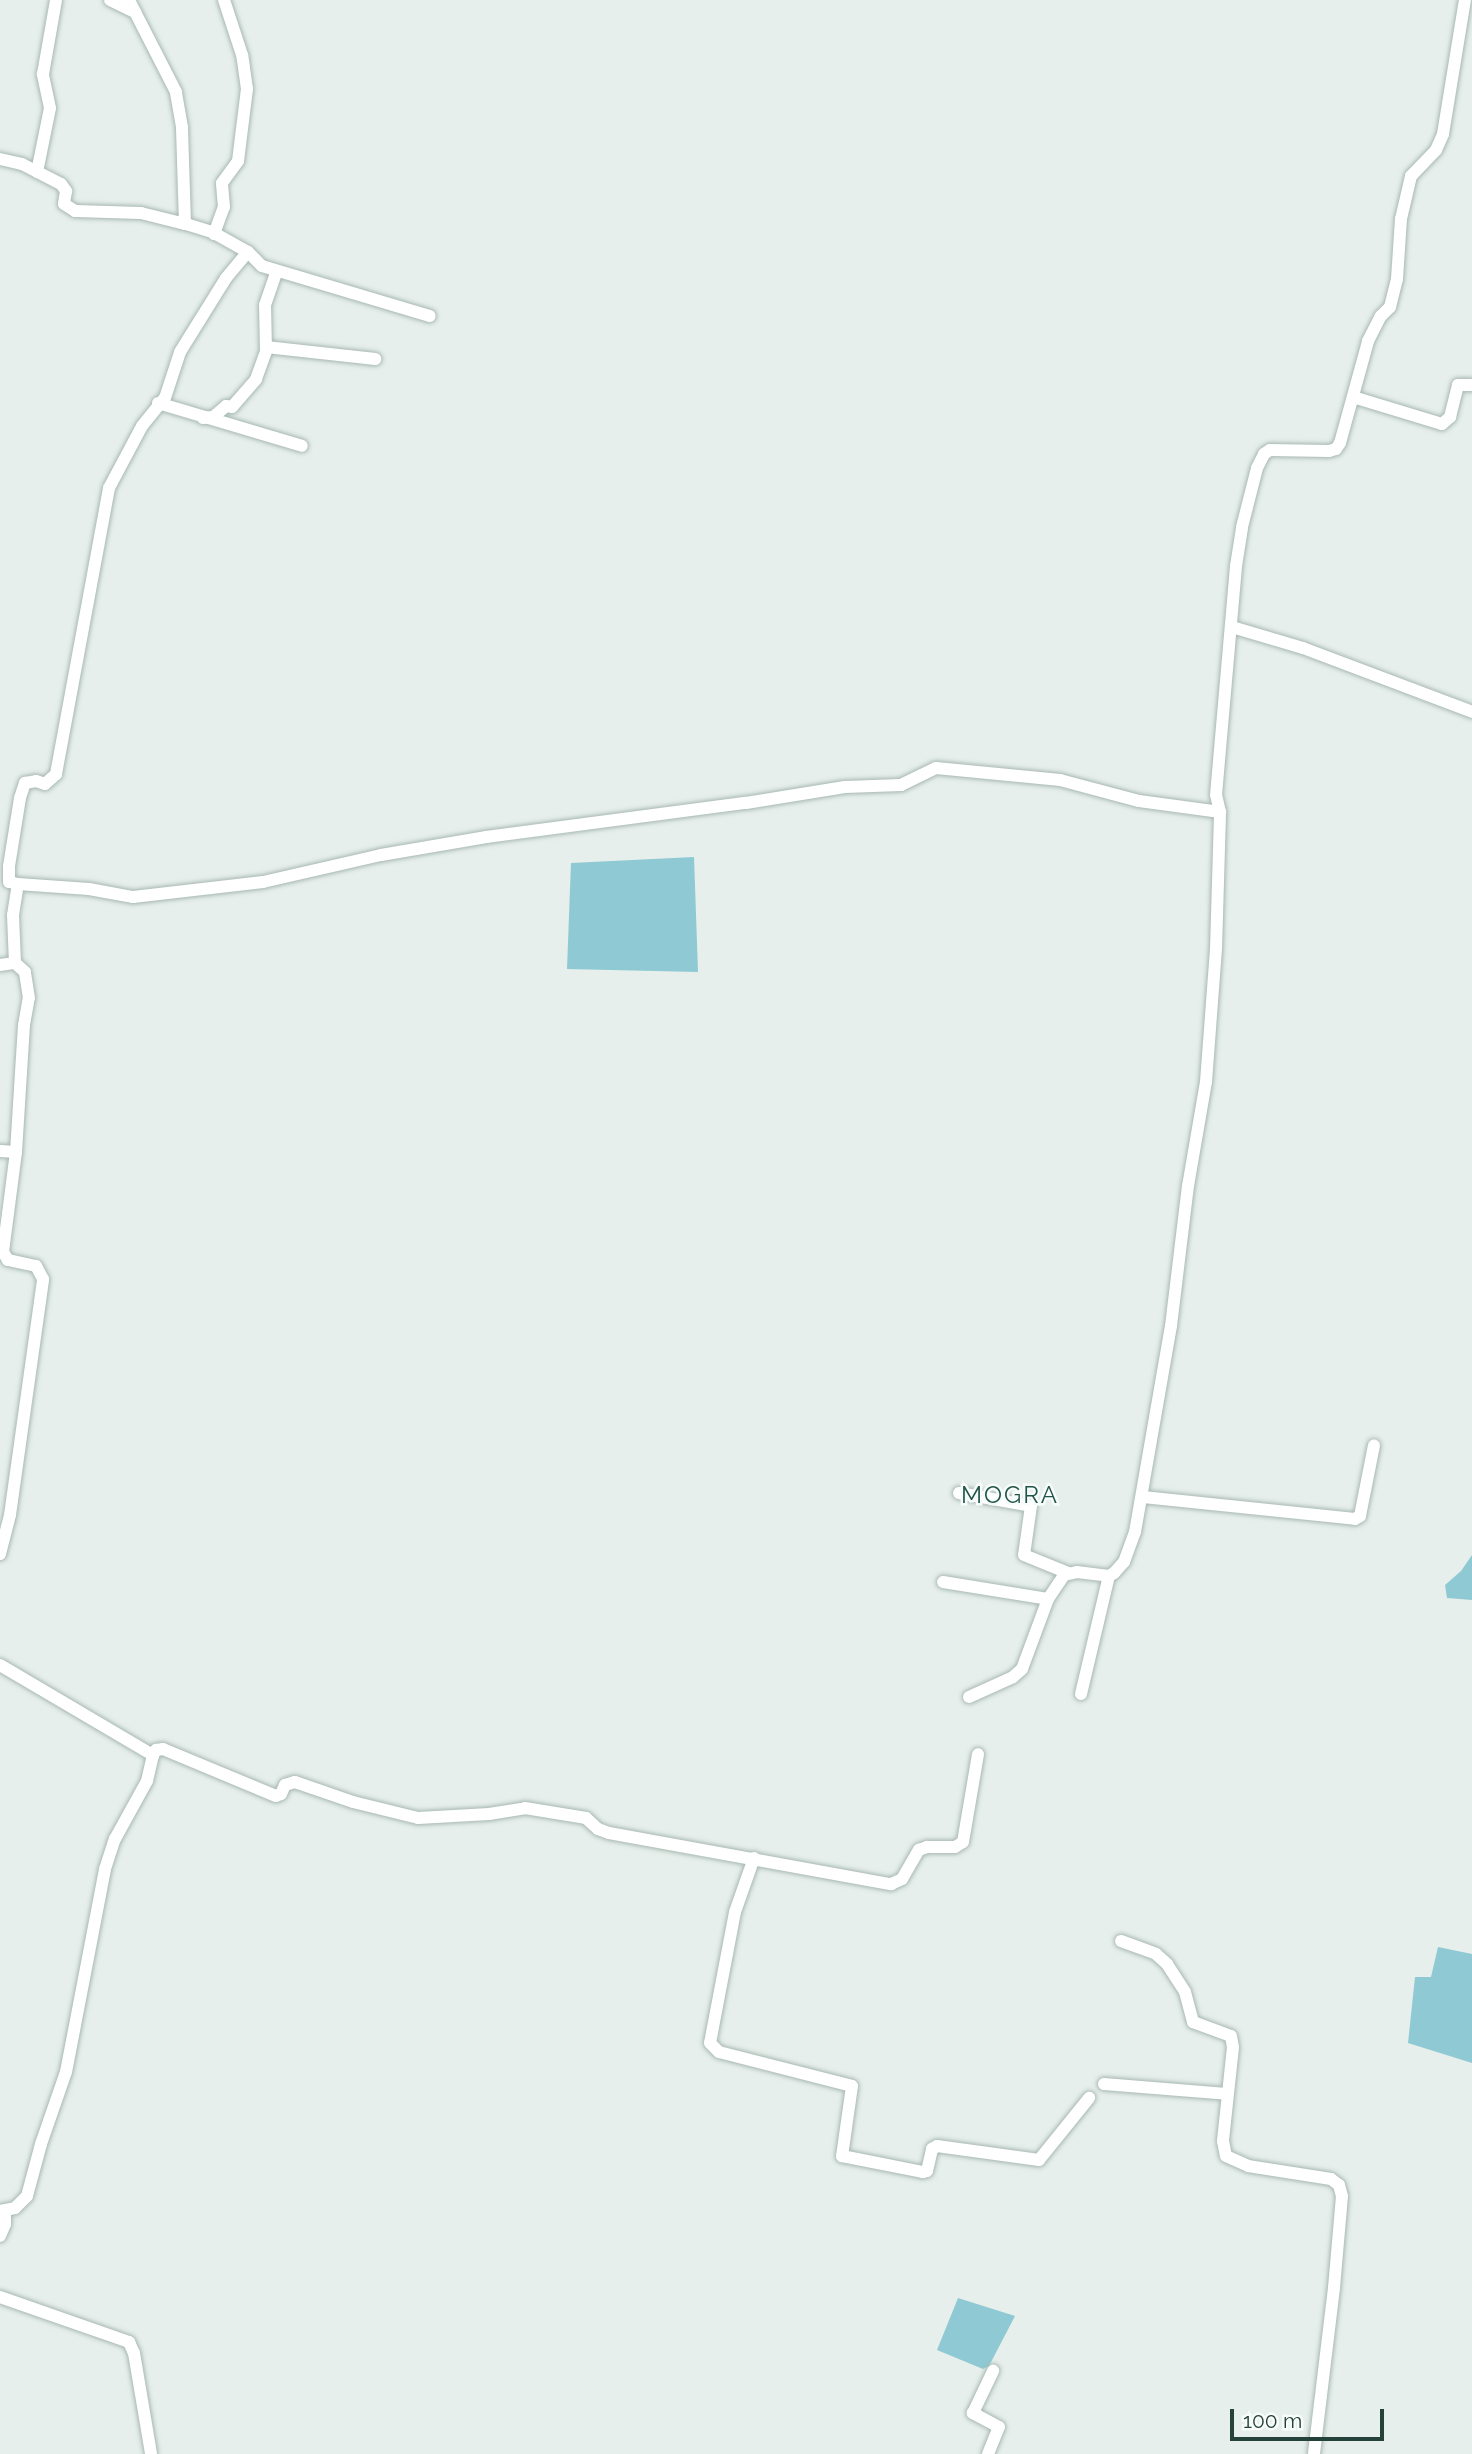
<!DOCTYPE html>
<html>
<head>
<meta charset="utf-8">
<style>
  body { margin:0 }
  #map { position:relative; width:1472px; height:2454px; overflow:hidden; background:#e6efeb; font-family:Raleway,sans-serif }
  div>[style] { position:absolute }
  .water>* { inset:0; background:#8ec9d4 }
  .roads { filter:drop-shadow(0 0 2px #a8b8b2) drop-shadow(0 0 2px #a8b8b2) }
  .minor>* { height:12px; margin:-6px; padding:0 6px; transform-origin:6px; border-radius:6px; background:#fff }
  span { translate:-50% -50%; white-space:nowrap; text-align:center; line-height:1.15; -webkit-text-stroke:5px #f7fbf9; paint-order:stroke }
  .quarter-label { font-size:24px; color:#1f5548; letter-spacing:2px }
  .scale { position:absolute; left:1230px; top:2409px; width:154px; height:32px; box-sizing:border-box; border:4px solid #24423a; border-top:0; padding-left:9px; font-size:21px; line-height:24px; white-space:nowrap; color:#24423a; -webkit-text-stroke:5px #f7fbf9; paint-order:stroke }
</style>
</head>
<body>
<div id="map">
  <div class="water">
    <div style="clip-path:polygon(694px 857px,698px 972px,567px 969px,571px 863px)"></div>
    <div style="clip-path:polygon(1472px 1555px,1472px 1600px,1447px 1598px,1445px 1585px,1461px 1571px)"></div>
    <div style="clip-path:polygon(1438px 1947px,1472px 1954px,1472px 2063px,1408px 2043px,1415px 1977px,1431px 1977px)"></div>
    <div style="clip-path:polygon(958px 2298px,1015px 2316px,989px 2366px,983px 2369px,937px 2350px)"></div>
  </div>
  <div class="roads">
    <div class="minor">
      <div style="left:110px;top:0;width:28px;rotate:26deg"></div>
      <div style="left:0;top:159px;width:23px;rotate:13deg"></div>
      <div style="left:22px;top:164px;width:44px;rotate:27.1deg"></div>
      <div style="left:61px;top:184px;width:9px;rotate:54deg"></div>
      <div style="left:66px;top:191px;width:13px;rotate:99deg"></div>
      <div style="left:64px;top:204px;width:13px;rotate:32deg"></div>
      <div style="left:75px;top:211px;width:66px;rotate:1.7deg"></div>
      <div style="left:141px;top:213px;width:45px;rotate:14deg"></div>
      <div style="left:37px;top:172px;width:65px;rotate:-78.5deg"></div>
      <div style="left:50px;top:108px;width:35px;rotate:-102deg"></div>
      <div style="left:43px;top:74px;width:75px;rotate:-80deg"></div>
      <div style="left:214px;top:234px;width:29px;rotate:-70deg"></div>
      <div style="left:224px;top:207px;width:24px;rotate:-95deg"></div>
      <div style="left:222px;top:183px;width:27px;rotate:-54deg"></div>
      <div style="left:238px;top:161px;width:73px;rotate:-82.9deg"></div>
      <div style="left:247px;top:89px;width:34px;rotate:-98deg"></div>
      <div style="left:242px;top:55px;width:58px;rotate:-108.1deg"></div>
      <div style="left:248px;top:252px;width:20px;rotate:45deg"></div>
      <div style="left:262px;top:266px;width:175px;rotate:16.6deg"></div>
      <div style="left:266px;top:347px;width:110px;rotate:6.3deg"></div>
      <div style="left:1353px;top:397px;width:93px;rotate:16.9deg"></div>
      <div style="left:1442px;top:424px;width:11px;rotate:-41deg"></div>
      <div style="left:1450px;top:417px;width:33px;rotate:-76deg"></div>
      <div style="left:1458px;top:385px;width:14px"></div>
      <div style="left:158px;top:403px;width:150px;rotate:16.6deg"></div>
      <div style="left:203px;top:418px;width:10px;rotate:-6deg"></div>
      <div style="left:213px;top:417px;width:17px;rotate:-40deg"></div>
      <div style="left:226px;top:406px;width:6px;rotate:9deg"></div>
      <div style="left:232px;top:407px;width:37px;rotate:-49deg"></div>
      <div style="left:256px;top:379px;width:30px;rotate:-70deg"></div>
      <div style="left:266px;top:351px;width:46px;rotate:-91.2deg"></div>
      <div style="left:265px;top:305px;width:36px;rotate:-71deg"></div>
      <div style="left:1232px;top:627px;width:74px;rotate:16.5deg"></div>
      <div style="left:1303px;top:648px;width:181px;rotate:20.7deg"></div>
      <div style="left:18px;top:884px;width:71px;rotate:4deg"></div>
      <div style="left:89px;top:889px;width:45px;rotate:10.3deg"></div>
      <div style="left:133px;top:897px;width:131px;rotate:-6.6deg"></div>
      <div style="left:263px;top:882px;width:121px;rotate:-12.9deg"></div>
      <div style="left:381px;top:855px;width:107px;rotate:-9.7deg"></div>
      <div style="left:486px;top:837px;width:262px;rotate:-7.5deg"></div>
      <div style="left:746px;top:803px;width:100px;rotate:-9.2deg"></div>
      <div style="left:845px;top:787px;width:56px;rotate:-2deg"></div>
      <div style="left:901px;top:785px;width:39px;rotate:-26deg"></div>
      <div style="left:936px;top:768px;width:125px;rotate:5.5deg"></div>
      <div style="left:1060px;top:780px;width:82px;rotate:14.9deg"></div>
      <div style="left:1139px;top:801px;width:82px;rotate:7.7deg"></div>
      <div style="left:1220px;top:812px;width:17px;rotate:-103deg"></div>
      <div style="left:1216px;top:795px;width:230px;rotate:-85deg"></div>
      <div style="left:1236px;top:566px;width:39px;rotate:-81deg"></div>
      <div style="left:1242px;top:527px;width:61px;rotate:-75.7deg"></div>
      <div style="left:1257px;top:468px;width:16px;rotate:-63deg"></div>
      <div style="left:1264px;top:454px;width:7px;rotate:-34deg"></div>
      <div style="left:1270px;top:450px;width:59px;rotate:1deg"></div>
      <div style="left:1329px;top:451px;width:7px;rotate:-16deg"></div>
      <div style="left:1336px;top:449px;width:7px;rotate:-56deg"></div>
      <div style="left:1340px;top:443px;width:106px;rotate:-74.6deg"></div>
      <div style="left:1368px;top:341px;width:28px;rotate:-63deg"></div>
      <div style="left:1381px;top:316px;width:13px;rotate:-45deg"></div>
      <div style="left:1390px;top:307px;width:29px;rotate:-76deg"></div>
      <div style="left:1397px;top:279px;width:60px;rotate:-86.2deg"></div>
      <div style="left:1401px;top:219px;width:44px;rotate:-76.9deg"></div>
      <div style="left:1411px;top:176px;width:36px;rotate:-46deg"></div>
      <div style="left:1436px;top:150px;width:17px;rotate:-66deg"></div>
      <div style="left:1443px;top:134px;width:136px;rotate:-80.7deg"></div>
      <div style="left:0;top:965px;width:15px;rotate:-8deg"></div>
      <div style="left:15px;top:963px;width:48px;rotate:-92.4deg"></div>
      <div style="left:13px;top:915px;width:31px;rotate:-81deg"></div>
      <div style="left:18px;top:884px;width:9px;rotate:-167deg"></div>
      <div style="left:9px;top:882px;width:16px;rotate:-90deg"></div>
      <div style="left:9px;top:866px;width:69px;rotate:-80.8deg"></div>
      <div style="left:20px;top:798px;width:16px;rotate:-72deg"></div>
      <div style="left:25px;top:783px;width:11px;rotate:-10deg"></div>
      <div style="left:36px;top:781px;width:9px;rotate:18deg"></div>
      <div style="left:45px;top:784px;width:15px;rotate:-42deg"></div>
      <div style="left:56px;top:774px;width:291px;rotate:-79.5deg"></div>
      <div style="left:109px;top:488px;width:70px;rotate:-62deg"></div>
      <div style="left:142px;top:426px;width:36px;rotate:-51deg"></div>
      <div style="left:165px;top:398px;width:48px;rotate:-71.9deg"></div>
      <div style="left:180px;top:352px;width:87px;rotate:-58.1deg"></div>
      <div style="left:226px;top:278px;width:34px;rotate:-50deg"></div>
      <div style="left:248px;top:252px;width:41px;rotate:-150.9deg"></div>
      <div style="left:212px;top:232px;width:28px;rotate:-163deg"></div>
      <div style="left:185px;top:224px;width:97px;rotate:-91.8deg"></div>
      <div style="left:182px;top:127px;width:36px;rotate:-100deg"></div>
      <div style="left:176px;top:92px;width:103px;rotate:-117.1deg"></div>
      <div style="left:0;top:1151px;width:16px;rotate:4deg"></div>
      <div style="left:959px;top:1493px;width:73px;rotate:10.2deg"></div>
      <div style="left:1031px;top:1506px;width:49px;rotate:98.1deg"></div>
      <div style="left:1024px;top:1555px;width:48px;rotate:22.2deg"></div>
      <div style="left:1143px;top:1497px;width:213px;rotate:5.9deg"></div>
      <div style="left:1355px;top:1519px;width:6px;rotate:-31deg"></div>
      <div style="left:1360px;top:1516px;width:72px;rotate:-78.8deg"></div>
      <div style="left:0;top:1554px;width:40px;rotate:-75.6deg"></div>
      <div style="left:10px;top:1515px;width:238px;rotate:-82deg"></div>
      <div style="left:43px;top:1279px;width:15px;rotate:-118deg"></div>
      <div style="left:36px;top:1266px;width:29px;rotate:-168deg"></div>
      <div style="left:8px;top:1260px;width:9px;rotate:-122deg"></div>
      <div style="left:3px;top:1252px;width:101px;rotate:-82.6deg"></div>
      <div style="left:16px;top:1152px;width:127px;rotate:-86.4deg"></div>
      <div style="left:24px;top:1025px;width:27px;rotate:-80deg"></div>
      <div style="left:29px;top:998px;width:26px;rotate:-99deg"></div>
      <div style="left:25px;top:972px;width:13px;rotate:-138deg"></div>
      <div style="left:943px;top:1582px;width:106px;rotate:9.2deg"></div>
      <div style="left:0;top:1665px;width:178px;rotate:30.5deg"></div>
      <div style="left:153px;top:1755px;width:6px;rotate:-59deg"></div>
      <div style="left:156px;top:1750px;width:7px;rotate:-8deg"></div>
      <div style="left:163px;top:1749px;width:122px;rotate:22.6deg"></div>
      <div style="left:276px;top:1796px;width:5px;rotate:-22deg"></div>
      <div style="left:281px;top:1794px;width:10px;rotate:-66deg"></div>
      <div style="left:285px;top:1785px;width:10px;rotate:-17deg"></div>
      <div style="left:295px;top:1782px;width:61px;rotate:19deg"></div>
      <div style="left:353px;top:1802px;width:67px;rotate:13.8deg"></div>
      <div style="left:418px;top:1818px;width:71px;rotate:-3.2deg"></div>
      <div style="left:489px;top:1814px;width:36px;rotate:-9deg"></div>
      <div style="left:525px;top:1808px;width:62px;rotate:9.3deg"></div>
      <div style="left:586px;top:1818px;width:16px;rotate:43deg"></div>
      <div style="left:598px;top:1829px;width:12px;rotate:20deg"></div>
      <div style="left:609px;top:1833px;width:287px;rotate:10.3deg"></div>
      <div style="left:891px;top:1884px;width:12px;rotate:-24deg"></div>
      <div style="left:902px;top:1879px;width:34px;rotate:-60deg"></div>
      <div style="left:919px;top:1850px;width:9px;rotate:-21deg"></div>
      <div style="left:927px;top:1847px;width:28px"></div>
      <div style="left:955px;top:1847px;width:9px;rotate:-32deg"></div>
      <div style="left:963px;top:1842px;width:89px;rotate:-80.3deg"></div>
      <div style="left:1081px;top:1694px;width:121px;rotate:-76.7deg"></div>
      <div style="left:969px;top:1697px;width:48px;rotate:-24.4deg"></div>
      <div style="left:1013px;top:1677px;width:12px;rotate:-42deg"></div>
      <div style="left:1022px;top:1669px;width:75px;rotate:-69.6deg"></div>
      <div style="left:1048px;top:1599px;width:29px;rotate:-56deg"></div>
      <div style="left:1064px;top:1575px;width:13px;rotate:-13deg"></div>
      <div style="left:1077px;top:1572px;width:32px;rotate:7deg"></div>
      <div style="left:1109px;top:1576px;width:6px;rotate:-31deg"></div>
      <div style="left:1114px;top:1573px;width:15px;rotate:-48deg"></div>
      <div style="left:1124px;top:1562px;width:32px;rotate:-70deg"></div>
      <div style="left:1135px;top:1532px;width:209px;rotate:-80.1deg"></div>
      <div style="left:1171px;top:1326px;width:141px;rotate:-83.1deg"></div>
      <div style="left:1188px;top:1186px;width:106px;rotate:-80.2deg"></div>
      <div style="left:1206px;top:1082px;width:133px;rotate:-85.7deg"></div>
      <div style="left:1216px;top:949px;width:137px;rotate:-88.3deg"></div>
      <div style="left:754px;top:1858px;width:57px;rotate:109.4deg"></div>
      <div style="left:735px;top:1912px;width:133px;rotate:100.8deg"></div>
      <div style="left:710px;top:2043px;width:13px;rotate:45deg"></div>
      <div style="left:719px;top:2052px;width:137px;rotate:14.3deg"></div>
      <div style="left:852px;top:2086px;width:71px;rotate:98.1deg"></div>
      <div style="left:842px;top:2156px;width:83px;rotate:11.2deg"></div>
      <div style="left:923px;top:2172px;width:4px;rotate:-14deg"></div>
      <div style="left:927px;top:2171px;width:23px;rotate:-77deg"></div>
      <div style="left:932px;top:2149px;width:6px;rotate:-31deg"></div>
      <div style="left:937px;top:2146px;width:103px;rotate:7.8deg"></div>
      <div style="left:1039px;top:2160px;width:80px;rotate:-51.1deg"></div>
      <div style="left:1121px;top:1941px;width:37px;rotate:20deg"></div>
      <div style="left:1156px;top:1954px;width:15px;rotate:42deg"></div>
      <div style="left:1167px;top:1964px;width:33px;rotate:57deg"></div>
      <div style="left:1185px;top:1992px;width:31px;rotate:75deg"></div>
      <div style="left:1193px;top:2022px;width:40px;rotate:20.2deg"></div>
      <div style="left:1231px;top:2036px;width:11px;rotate:80deg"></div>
      <div style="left:1233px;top:2047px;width:95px;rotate:96.1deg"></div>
      <div style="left:1223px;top:2141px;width:15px;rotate:79deg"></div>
      <div style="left:1226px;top:2156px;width:24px;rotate:24deg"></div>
      <div style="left:1248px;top:2166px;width:84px;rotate:8.9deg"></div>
      <div style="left:1331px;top:2179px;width:10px;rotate:37deg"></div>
      <div style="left:1339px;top:2185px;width:11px;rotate:75deg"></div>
      <div style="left:1342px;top:2196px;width:92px;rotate:95deg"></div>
      <div style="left:1334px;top:2288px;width:167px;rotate:96.9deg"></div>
      <div style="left:1104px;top:2084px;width:123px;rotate:4.6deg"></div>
      <div style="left:0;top:2211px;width:15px;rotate:-11deg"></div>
      <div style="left:15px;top:2208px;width:17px;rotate:-45deg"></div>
      <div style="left:27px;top:2196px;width:54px;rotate:-74.9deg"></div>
      <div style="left:41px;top:2144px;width:76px;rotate:-70.9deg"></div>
      <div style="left:66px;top:2072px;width:207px;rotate:-79.1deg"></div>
      <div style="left:105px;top:1869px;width:32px;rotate:-72deg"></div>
      <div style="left:115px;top:1839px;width:66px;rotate:-61.1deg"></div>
      <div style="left:147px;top:1781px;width:27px;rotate:-77deg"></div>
      <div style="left:0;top:2236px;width:13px;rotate:-67deg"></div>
      <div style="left:5px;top:2224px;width:13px;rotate:-90deg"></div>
      <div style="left:0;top:2297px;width:137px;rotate:19.2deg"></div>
      <div style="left:129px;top:2342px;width:12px;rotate:66deg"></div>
      <div style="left:134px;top:2353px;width:102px;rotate:80.4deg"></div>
      <div style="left:988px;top:2454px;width:29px;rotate:-68deg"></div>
      <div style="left:999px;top:2427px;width:30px;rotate:-152deg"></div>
      <div style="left:973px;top:2413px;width:47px;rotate:-64.5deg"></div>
    </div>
  </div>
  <div class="quarter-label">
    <span style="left:1010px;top:1495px">MOGRA</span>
  </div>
  <div class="scale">100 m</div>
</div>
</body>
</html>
